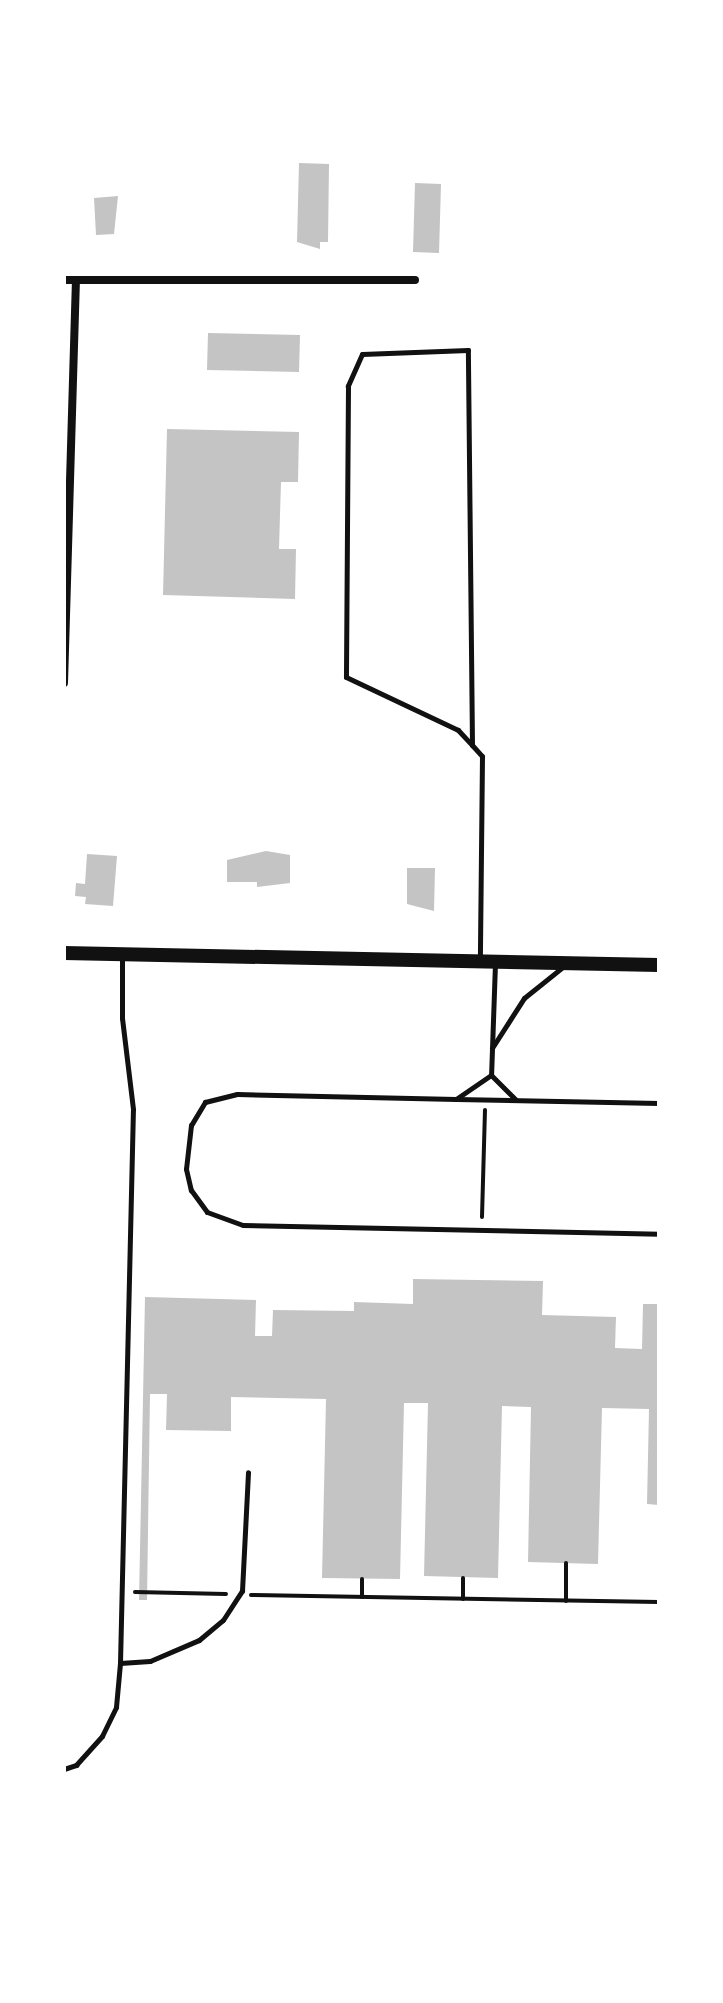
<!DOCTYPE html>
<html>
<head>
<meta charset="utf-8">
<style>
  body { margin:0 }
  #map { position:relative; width:723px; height:2003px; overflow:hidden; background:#fff; font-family:"Archivo Narrow",sans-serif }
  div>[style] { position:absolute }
  .building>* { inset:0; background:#c4c4c4 }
  .path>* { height:4px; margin:-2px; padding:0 2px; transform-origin:2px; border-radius:2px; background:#111 }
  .service>* { height:5px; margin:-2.5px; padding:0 2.5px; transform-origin:2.5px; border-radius:2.5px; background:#111 }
  .minor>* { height:8px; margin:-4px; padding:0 4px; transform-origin:4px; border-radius:4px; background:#111 }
  .tertiary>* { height:14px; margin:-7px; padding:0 7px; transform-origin:7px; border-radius:7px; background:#111 }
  span { translate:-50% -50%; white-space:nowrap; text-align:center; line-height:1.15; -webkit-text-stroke:8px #fff; paint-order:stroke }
  .frame { position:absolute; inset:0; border:66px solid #fff; pointer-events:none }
</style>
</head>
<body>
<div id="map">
  <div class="building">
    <div style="clip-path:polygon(299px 163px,329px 164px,328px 242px,320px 242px,320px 249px,297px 242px)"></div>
    <div style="clip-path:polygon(415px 183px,441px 184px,439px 253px,413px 252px)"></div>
    <div style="clip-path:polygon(118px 196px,114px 234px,96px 235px,94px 198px)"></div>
    <div style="clip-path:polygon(208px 333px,300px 335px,299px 372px,207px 370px)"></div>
    <div style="clip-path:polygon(167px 429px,299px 432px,298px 482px,281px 482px,279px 549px,296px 549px,295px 599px,163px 595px)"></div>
    <div style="clip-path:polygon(266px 851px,290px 855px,290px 883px,257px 887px,257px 882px,227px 882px,227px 860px)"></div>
    <div style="clip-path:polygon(87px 854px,117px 856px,113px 906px,85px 904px,86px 897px,75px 896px,76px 883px,85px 884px)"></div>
    <div style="clip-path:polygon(407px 868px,435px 868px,434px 911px,407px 904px)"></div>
    <div style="clip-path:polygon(413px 1279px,543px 1281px,542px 1315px,616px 1317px,615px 1348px,642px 1349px,643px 1304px,659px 1304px,659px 1505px,647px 1504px,649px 1409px,602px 1408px,598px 1564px,528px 1562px,531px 1407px,502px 1406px,498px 1578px,424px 1576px,428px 1403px,404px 1403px,400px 1579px,322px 1578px,326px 1399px,231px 1397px,231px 1431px,166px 1430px,167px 1394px,150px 1394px,147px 1600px,139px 1600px,145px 1297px,256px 1300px,255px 1336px,272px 1336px,273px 1310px,354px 1311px,354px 1302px,413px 1304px)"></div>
  </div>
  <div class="path">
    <div style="left:482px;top:1217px;width:107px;rotate:-88.4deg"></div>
    <div style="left:135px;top:1592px;width:91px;rotate:1.3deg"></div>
    <div style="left:251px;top:1595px;width:408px;rotate:1deg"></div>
    <div style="left:362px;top:1597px;width:18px;rotate:-90deg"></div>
    <div style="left:463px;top:1599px;width:21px;rotate:-90deg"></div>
    <div style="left:566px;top:1601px;width:38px;rotate:-90deg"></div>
  </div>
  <div class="service">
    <div style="left:472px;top:745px;width:395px;rotate:-90.6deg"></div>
    <div style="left:468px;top:350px;width:106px;rotate:177.8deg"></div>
    <div style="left:362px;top:354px;width:35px;rotate:114deg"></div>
    <div style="left:348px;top:386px;width:291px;rotate:90.4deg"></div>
    <div style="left:346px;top:677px;width:124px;rotate:25.3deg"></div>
    <div style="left:458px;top:730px;width:21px;rotate:47deg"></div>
    <div style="left:472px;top:745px;width:15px;rotate:48deg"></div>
    <div style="left:482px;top:756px;width:204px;rotate:90.6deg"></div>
    <div style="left:495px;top:963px;width:112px;rotate:92deg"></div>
    <div style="left:491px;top:1075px;width:34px;rotate:45deg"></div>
    <div style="left:492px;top:1048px;width:59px;rotate:-57.4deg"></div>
    <div style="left:524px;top:998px;width:51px;rotate:-38.7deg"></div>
    <div style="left:491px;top:1075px;width:42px;rotate:145.6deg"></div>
    <div style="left:456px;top:1099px;width:219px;rotate:-178.7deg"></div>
    <div style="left:237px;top:1094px;width:33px;rotate:166deg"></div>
    <div style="left:205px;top:1102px;width:27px;rotate:121deg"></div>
    <div style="left:191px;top:1125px;width:44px;rotate:96.5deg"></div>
    <div style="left:186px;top:1169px;width:22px;rotate:77deg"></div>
    <div style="left:191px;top:1190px;width:27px;rotate:54deg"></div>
    <div style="left:207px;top:1212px;width:38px;rotate:20deg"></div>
    <div style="left:243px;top:1225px;width:416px;rotate:1.2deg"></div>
    <div style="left:456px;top:1099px;width:203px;rotate:1.1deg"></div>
    <div style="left:120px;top:1663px;width:30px;rotate:-4deg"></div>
    <div style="left:150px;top:1661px;width:53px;rotate:-23.2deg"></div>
    <div style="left:199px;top:1640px;width:31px;rotate:-40deg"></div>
    <div style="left:223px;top:1620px;width:35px;rotate:-57deg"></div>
    <div style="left:242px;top:1591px;width:119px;rotate:-87.1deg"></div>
    <div style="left:64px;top:1769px;width:13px;rotate:-18deg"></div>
    <div style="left:76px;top:1765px;width:39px;rotate:-48deg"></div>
    <div style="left:102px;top:1736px;width:32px;rotate:-64deg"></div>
    <div style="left:116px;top:1707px;width:44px;rotate:-84.8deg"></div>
    <div style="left:120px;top:1663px;width:554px;rotate:-88.66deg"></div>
    <div style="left:133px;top:1109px;width:92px;rotate:-96.9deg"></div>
    <div style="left:122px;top:1018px;width:63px;rotate:-90deg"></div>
  </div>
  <div class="minor">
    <div style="left:64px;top:280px;width:351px"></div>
    <div style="left:64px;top:683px;width:403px;rotate:-88.3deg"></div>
  </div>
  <div class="tertiary">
    <div style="left:64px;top:953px;width:595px;rotate:1.16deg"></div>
  </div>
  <div class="frame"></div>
</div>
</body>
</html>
